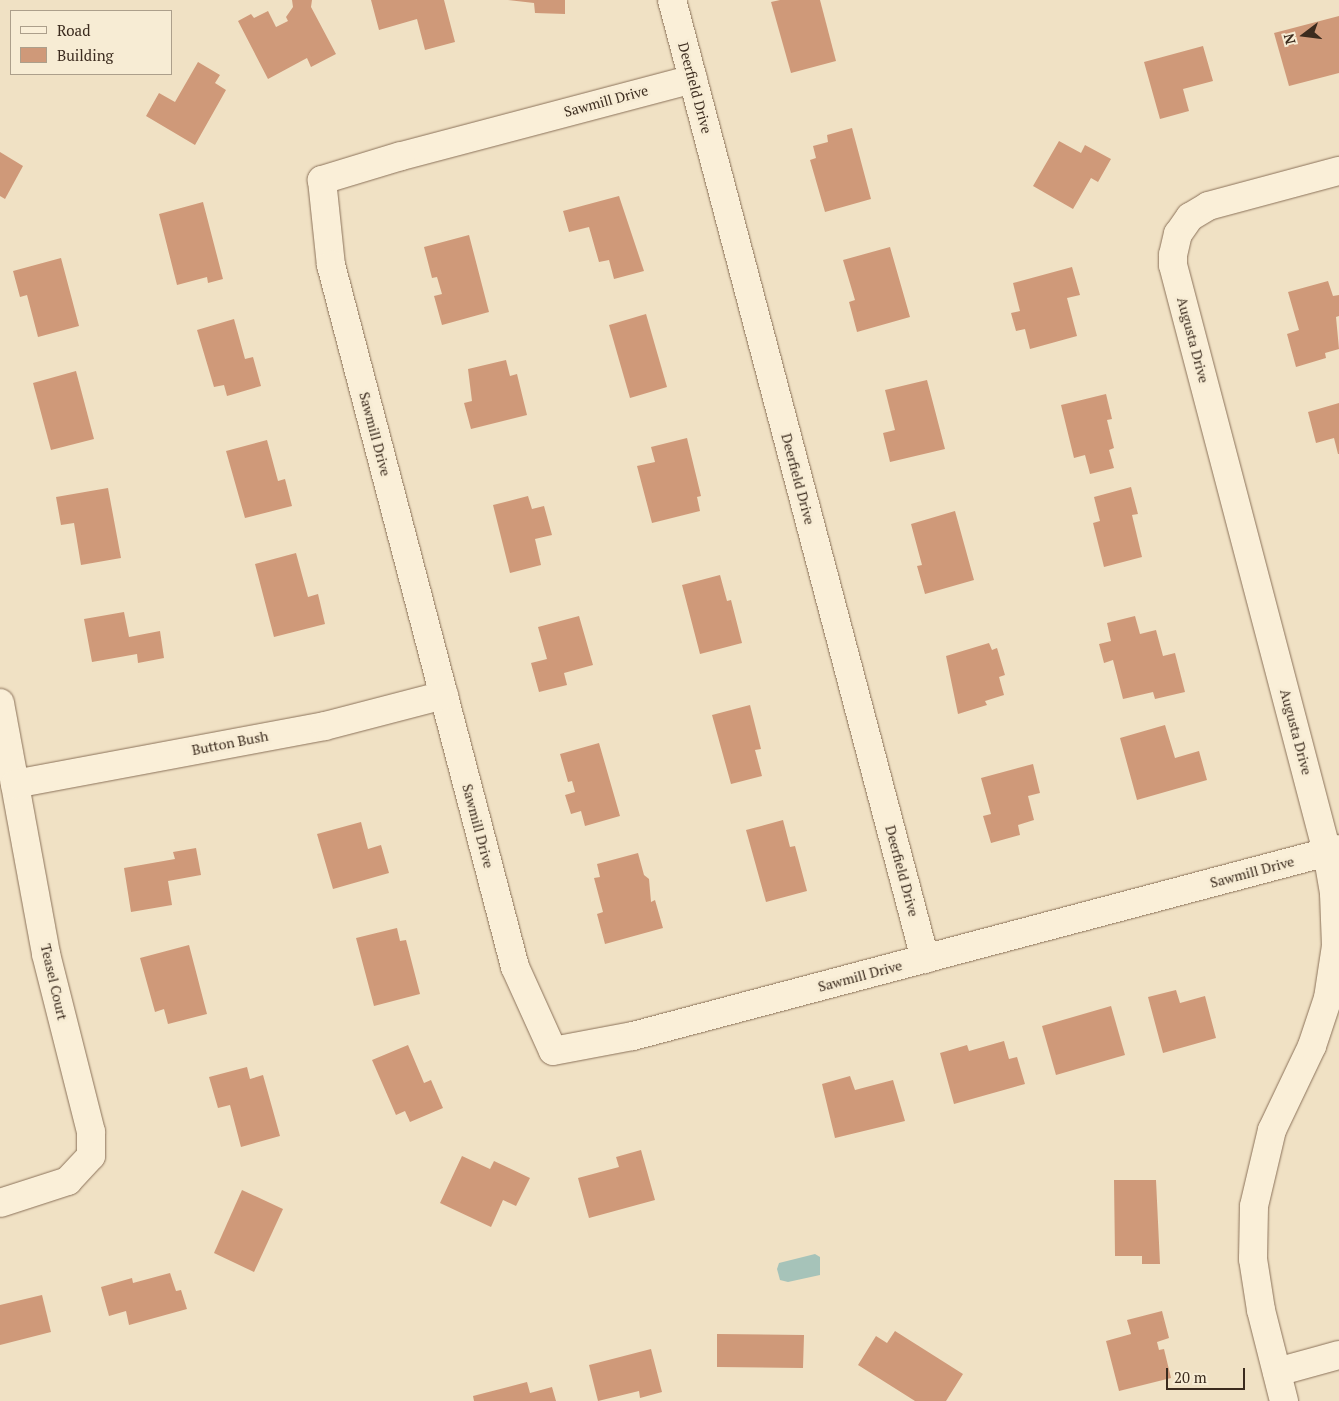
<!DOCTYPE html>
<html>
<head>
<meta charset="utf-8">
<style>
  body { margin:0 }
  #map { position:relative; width:1339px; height:1401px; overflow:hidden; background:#f0e1c4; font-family:"PT Serif",serif }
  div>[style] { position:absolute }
  .water>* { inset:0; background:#a6c3b9 }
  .building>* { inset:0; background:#cf9979 }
  .roads { filter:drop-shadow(0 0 1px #8b725a) drop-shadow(0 0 1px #8b725a) }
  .minor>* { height:28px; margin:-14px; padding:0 14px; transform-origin:14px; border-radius:14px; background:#faefd8 }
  span { translate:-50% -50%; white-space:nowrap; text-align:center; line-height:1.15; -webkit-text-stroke:5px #f7ecd4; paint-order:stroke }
  .street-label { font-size:14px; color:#3b2b1e }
  .legend { position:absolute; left:10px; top:10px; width:162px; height:65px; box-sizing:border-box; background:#f7ecd4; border:1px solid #ac9f8b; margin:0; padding:6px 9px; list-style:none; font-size:15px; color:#3b2b1e }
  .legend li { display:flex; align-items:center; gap:10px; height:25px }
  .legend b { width:25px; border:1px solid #ac9f8b }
  .north { position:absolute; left:1279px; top:10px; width:50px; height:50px; -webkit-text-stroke:4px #f7ecd4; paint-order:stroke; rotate:255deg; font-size:14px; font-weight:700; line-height:20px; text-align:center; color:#3b2b1e }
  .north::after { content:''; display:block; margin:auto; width:18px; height:22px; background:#3b2b1e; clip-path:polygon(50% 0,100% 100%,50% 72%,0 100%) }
  .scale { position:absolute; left:1166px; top:1368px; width:79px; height:22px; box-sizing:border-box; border:2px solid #3b2b1e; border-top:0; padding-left:6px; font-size:15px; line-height:18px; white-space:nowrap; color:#3b2b1e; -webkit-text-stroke:4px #f7ecd4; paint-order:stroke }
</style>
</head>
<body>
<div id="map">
  <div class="water">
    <div style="clip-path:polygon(815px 1254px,820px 1257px,820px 1275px,788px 1282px,780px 1280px,777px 1269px,779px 1263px)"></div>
  </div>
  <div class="building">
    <div style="clip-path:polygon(292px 0,312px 0,311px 7px,336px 54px,311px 67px,307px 58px,268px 79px,238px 21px,251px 14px,254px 18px,268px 11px,276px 27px,288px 21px,286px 17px,293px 7px)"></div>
    <div style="clip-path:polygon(371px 0,444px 0,455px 42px,425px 50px,417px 19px,379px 30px)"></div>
    <div style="clip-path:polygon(508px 0,565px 0,565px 14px,535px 13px,534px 3px)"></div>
    <div style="clip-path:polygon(780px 0,820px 0,836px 61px,791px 73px,771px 2px)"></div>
    <div style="clip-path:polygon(1339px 16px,1339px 73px,1289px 86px,1274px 33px)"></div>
    <div style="clip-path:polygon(1203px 46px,1213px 81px,1183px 89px,1189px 111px,1160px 119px,1144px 62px)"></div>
    <div style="clip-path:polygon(198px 62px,220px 75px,215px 83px,226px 90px,195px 145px,146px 116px,159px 93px,175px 102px)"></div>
    <div style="clip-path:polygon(852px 128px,871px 199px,825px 212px,810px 160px,816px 158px,813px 146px,828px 142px,827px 135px)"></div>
    <div style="clip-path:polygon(1059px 141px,1081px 153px,1085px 145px,1111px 159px,1098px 182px,1091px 178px,1073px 209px,1033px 186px)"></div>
    <div style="clip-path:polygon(0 152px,23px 166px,5px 199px,0 196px)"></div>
    <div style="clip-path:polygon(619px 196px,644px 271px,614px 279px,609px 260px,599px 262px,589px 227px,569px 232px,563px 211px)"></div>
    <div style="clip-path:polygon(203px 202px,223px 279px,208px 283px,207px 277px,177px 285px,159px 214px)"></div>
    <div style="clip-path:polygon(469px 235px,489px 312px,442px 325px,434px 296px,442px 294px,437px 277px,432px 278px,424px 247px)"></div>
    <div style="clip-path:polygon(890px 247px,910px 317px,857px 332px,849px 302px,855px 300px,843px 260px)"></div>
    <div style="clip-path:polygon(61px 258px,79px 326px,38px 337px,27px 295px,20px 297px,13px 271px)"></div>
    <div style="clip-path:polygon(1072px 267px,1080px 295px,1067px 298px,1077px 336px,1030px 349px,1025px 329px,1016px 331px,1011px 313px,1020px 311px,1013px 283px)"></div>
    <div style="clip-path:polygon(1328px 281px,1333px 296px,1339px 295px,1339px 316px,1336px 317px,1339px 349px,1325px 353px,1326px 358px,1296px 367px,1287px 334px,1299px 330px,1288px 292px)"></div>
    <div style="clip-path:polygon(646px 314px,667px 387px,630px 398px,609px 325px)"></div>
    <div style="clip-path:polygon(234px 319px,245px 359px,253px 357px,261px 386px,227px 396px,224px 385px,214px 387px,197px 330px)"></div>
    <div style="clip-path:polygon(506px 360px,510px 376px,517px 374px,527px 415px,471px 429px,464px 403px,472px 401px,468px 369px)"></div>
    <div style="clip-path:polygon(76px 371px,94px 439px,51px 450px,33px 383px)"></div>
    <div style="clip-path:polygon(927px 380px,945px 449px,890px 462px,883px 433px,895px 430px,885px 390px)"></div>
    <div style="clip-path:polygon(1106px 394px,1112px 419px,1107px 420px,1114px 448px,1109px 450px,1114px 468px,1090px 474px,1085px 455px,1074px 458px,1061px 405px)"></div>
    <div style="clip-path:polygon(1339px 403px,1339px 454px,1338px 454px,1334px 438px,1316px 443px,1308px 412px)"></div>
    <div style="clip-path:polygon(687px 438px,701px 496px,697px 497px,700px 511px,652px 523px,637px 466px,655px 462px,651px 447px)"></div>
    <div style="clip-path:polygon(267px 440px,278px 481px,285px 479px,292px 506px,245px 518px,226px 451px)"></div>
    <div style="clip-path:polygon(1131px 487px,1138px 514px,1132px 515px,1142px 557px,1104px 567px,1093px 523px,1100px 521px,1094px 497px)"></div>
    <div style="clip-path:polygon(108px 488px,121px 558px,81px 565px,74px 523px,61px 525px,56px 497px)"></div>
    <div style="clip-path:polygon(528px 496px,532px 509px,544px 506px,552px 535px,535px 539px,541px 565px,510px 573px,493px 505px)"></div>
    <div style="clip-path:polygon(955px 511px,974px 580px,925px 594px,917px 566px,922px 565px,911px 524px)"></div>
    <div style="clip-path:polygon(296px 553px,308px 597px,318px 594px,325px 624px,274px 637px,255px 564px)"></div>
    <div style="clip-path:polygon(720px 575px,727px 601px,731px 600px,742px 643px,700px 654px,682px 585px)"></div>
    <div style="clip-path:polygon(124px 612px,129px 637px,160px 631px,164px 658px,138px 663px,137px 654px,92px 662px,84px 619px)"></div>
    <div style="clip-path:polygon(579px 616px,593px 665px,564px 673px,567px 685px,539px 692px,531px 663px,547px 659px,538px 627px)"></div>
    <div style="clip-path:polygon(1135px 616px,1140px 634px,1156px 630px,1163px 656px,1175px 653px,1185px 692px,1155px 699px,1153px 692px,1123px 699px,1113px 660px,1104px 663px,1099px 644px,1111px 641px,1107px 623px)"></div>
    <div style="clip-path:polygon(989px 643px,992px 650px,997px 648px,1005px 675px,999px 677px,1004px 695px,985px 701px,987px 705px,958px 714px,946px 656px)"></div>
    <div style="clip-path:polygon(750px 705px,761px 749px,755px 750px,762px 776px,731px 784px,712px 715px)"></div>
    <div style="clip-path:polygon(1165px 725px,1175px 758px,1199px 751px,1207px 780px,1137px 800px,1120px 738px)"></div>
    <div style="clip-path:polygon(599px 743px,620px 816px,585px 826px,581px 811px,571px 814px,565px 795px,575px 792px,572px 781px,568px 782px,560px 754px)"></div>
    <div style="clip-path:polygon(1033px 764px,1040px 793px,1028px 796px,1034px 820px,1018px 825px,1020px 835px,991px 843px,983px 816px,991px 814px,981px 778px)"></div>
    <div style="clip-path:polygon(783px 820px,790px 847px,795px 846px,807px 891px,766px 902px,746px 830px)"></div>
    <div style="clip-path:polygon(361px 822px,368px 849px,381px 845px,389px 873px,333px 889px,317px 834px)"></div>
    <div style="clip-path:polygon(196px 848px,201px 875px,168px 881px,172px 905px,131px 912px,124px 868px,175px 859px,173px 852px)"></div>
    <div style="clip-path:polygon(638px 853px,644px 875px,649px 879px,651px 902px,655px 900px,663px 928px,605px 944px,597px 914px,603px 912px,594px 878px,600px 877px,597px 864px)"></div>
    <div style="clip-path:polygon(397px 928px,400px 941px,406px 940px,420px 994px,374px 1006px,356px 938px)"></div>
    <div style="clip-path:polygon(189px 945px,207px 1014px,168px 1024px,164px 1009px,155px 1012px,140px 958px)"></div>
    <div style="clip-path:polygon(1176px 990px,1180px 1003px,1205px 996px,1216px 1038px,1163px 1053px,1148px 997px)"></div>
    <div style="clip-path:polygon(1111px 1006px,1125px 1055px,1056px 1075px,1042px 1026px)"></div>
    <div style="clip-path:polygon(1004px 1041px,1009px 1059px,1017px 1057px,1025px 1084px,954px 1104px,940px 1053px,967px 1045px,969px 1051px)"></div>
    <div style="clip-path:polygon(408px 1045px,424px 1083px,431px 1080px,443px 1108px,410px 1122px,405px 1111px,396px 1115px,372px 1060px)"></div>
    <div style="clip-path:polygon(247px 1067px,250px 1079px,263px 1075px,280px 1136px,241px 1147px,230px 1105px,218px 1108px,209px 1077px)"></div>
    <div style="clip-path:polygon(850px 1076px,855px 1090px,893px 1080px,905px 1121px,835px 1138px,822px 1084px)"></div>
    <div style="clip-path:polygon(641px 1150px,655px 1200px,589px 1218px,578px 1178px,619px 1167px,616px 1157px)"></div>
    <div style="clip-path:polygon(462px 1156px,490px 1169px,494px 1161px,530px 1178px,516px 1206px,503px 1200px,491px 1227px,440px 1203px)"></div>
    <div style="clip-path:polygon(1114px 1180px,1156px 1180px,1160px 1264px,1142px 1264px,1142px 1256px,1115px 1256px)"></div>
    <div style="clip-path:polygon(242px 1190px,283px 1209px,254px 1272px,214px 1253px)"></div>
    <div style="clip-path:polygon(170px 1273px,176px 1291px,181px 1290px,187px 1309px,129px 1325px,126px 1311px,109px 1316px,101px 1287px,132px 1278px,133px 1283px)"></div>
    <div style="clip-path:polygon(42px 1295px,51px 1332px,0 1345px,0 1305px)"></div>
    <div style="clip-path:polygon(1162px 1311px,1169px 1338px,1157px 1342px,1159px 1350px,1164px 1349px,1171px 1378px,1119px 1391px,1106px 1341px,1131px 1334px,1127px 1320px)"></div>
    <div style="clip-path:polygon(895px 1331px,963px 1374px,946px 1401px,915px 1401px,858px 1365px,876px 1336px,887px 1343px)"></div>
    <div style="clip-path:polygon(717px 1334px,804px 1335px,803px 1368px,717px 1367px)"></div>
    <div style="clip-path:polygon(651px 1349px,662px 1392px,640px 1398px,639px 1391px,598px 1401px,589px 1365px)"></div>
    <div style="clip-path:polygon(527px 1382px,530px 1393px,552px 1387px,556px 1401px,474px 1401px,473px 1396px)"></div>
  </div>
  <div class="roads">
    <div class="minor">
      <div style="left:672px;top:0;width:992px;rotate:75.22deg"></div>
      <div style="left:693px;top:79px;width:302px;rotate:165.2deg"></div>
      <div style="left:401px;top:156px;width:83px;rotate:163.1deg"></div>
      <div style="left:322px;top:180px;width:85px;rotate:84deg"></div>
      <div style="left:331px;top:265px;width:726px;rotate:75.31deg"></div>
      <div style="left:515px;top:967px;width:92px;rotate:65.7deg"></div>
      <div style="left:553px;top:1051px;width:81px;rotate:-10.6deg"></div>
      <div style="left:633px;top:1036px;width:730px;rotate:-14.84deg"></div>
      <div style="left:0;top:703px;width:255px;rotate:79.6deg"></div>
      <div style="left:46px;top:954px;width:184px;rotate:75.8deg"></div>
      <div style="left:91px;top:1132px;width:24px;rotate:90deg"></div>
      <div style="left:91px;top:1156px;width:34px;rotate:133deg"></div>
      <div style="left:68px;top:1181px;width:71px;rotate:162.1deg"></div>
      <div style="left:15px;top:784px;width:315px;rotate:-10.6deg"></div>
      <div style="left:325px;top:726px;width:123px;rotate:-14.6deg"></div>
      <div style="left:1277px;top:1372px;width:64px;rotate:-15.3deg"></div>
      <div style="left:1284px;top:1401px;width:94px;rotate:-104.2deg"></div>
      <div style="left:1261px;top:1310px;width:52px;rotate:-98.9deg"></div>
      <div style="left:1253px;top:1259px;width:53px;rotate:-88.9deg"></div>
      <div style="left:1254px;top:1206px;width:78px;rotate:-76.7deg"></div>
      <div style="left:1272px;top:1130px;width:93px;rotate:-64.5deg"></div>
      <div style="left:1312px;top:1046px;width:51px;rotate:-71.6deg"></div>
      <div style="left:1328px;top:998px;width:53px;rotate:-81.3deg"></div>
      <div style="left:1336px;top:946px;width:53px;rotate:-92.2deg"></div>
      <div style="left:1334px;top:893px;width:42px;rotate:-99.7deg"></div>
      <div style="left:1327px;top:852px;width:607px;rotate:-104.7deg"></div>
      <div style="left:1173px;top:265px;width:10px;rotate:-90deg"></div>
      <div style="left:1173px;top:255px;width:22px;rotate:-77deg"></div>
      <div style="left:1178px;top:234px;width:21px;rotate:-55deg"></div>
      <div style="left:1190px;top:217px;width:21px;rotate:-31deg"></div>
      <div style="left:1208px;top:206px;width:136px;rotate:-15deg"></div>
    </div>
  </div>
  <div class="street-label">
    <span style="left:695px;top:88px;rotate:75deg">Deerfield Drive</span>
    <span style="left:606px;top:101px;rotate:-15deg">Sawmill Drive</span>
    <span style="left:1193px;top:340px;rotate:75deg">Augusta Drive</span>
    <span style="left:375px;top:434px;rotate:75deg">Sawmill Drive</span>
    <span style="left:798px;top:479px;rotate:75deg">Deerfield Drive</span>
    <span style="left:1296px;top:732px;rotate:75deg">Augusta Drive</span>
    <span style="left:230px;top:743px;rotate:-11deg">Button Bush</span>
    <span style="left:478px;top:826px;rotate:75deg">Sawmill Drive</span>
    <span style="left:902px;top:871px;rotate:75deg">Deerfield Drive</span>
    <span style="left:1252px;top:872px;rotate:-15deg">Sawmill Drive</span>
    <span style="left:860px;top:976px;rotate:-15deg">Sawmill Drive</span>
    <span style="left:54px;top:982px;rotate:77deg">Teasel Court</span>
  </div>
  <ul class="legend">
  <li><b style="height:6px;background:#faefd8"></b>Road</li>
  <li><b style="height:14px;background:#cf9979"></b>Building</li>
  </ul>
  <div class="north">N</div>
  <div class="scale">20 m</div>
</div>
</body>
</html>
